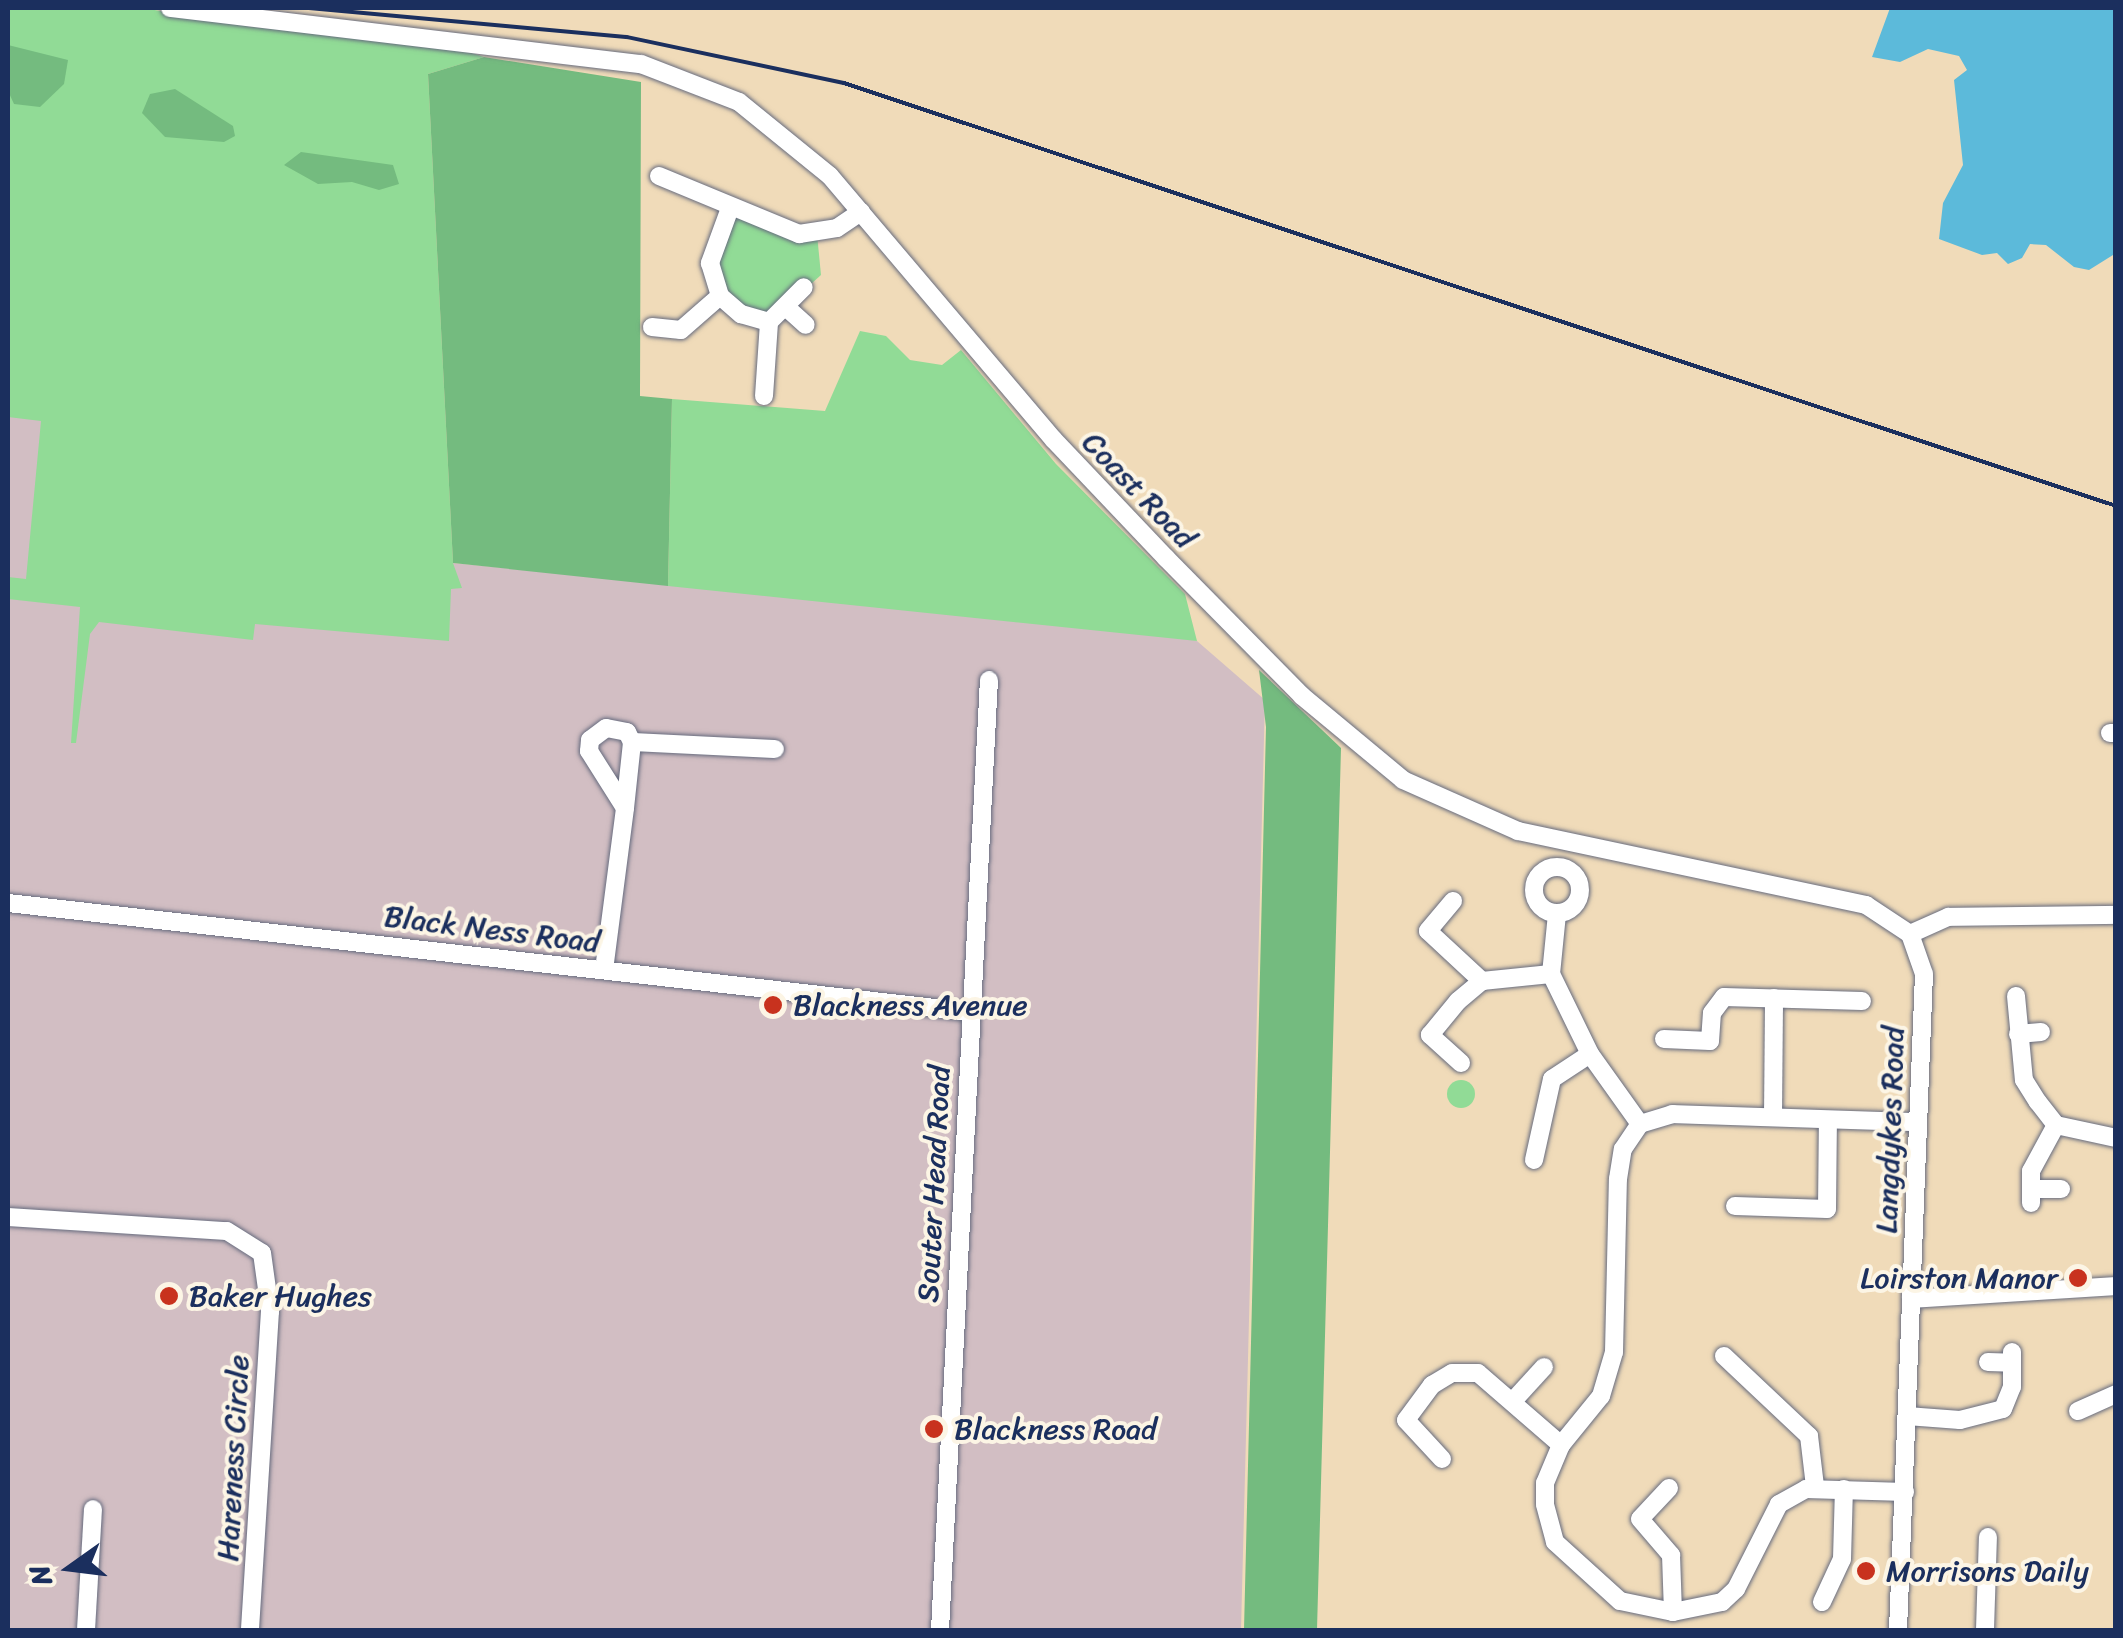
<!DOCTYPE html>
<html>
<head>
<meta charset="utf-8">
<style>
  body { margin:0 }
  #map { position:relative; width:2123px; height:1638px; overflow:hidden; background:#f0dbb9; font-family:Sriracha,sans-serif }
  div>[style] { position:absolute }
  .industrial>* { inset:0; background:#d2bec3 }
  .green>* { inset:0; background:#91db96 }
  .round { border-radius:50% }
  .forest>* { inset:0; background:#74bb7f }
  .water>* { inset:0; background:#5cbada }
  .roads { filter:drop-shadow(0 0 2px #666b7e) drop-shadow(0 0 2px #666b7e) }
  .minor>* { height:18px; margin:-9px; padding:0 9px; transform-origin:9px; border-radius:9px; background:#fff }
  .minor>.ring { margin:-9px; padding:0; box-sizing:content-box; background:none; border:18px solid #fff; border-radius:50% }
  .rail>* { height:4px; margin:-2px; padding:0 2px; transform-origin:2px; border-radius:2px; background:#1b2f5e }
  .dots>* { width:28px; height:28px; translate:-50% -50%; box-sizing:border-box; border:5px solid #fcf5e5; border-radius:50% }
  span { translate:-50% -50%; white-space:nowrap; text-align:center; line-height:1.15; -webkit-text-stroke:8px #fcf5e5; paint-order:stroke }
  .street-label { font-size:30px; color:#1b2f5e }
  .poi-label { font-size:30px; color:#1b2f5e }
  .left { translate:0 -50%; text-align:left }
  .right { translate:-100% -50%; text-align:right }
  .frame { position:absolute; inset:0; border:10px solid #1b2f5e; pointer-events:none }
  .north { position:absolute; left:20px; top:1518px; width:100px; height:100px; -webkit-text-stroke:8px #fcf5e5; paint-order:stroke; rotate:256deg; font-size:28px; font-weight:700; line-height:40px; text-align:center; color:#1b2f5e }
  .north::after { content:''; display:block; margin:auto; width:35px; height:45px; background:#1b2f5e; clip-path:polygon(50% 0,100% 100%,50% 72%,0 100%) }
</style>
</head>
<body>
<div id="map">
  <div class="industrial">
    <div style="clip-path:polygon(8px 174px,453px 563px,1175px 634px,1197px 641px,1265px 700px,1241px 1630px,8px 1630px)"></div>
  </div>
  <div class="green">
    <div style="clip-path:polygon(8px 8px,143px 8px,253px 27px,457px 48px,484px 57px,428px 74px,453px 563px,462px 588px,451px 589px,449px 641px,255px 624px,253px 640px,99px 622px,90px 634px,76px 743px,71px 743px,80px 607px,8px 599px,8px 577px,26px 579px,41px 421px,8px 417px)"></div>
    <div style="clip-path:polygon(730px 208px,817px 234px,821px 275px,769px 322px,715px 287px,712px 278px)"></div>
    <div style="clip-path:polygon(860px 331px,886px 336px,910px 360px,942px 365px,961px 350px,1056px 464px,1185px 594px,1197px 641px,668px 586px,672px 399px,825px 411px)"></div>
    <div class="round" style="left:1447px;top:1080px;width:28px;height:28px"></div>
  </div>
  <div class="forest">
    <div style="clip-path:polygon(8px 45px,68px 60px,64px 84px,40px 107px,14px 104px,8px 91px)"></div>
    <div style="clip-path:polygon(484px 57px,641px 82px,640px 396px,672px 399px,668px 586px,453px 563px,428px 74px)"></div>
    <div style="clip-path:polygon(175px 89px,233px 126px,235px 136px,224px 142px,165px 137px,142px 113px,150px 94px)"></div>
    <div style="clip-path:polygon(301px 152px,393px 165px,399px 184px,379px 190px,352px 182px,318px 184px,284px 165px)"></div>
    <div style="clip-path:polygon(1259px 670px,1341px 748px,1317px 1630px,1244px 1630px,1266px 727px)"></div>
  </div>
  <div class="water">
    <div style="clip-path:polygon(1890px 8px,2115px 8px,2115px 262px,2113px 255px,2089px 270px,2074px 267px,2046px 245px,2030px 244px,2022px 258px,2008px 264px,1997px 253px,1982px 255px,1939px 239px,1943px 203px,1963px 165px,1954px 80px,1967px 70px,1959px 56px,1928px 49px,1900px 62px,1872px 57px)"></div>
  </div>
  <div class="roads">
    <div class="minor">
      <div style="left:170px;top:8px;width:474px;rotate:6.8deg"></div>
      <div style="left:641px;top:64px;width:105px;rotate:21.2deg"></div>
      <div style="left:739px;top:102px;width:117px;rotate:39.1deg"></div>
      <div style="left:830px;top:176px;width:346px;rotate:49.7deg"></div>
      <div style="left:1054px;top:440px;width:163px;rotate:46.5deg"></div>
      <div style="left:1166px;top:558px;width:194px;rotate:45.4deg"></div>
      <div style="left:1302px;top:696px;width:131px;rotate:39.7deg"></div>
      <div style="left:1403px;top:780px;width:126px;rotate:23.9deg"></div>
      <div style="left:1518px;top:831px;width:356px;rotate:12deg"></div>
      <div style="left:1866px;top:905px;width:53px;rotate:33.4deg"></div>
      <div style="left:1910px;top:934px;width:42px;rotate:70.7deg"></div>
      <div style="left:1924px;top:974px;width:657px;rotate:92.27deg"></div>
      <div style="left:659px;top:176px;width:152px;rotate:22.5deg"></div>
      <div style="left:799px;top:234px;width:38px;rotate:-9deg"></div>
      <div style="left:837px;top:228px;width:29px;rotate:-34deg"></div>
      <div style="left:730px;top:208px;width:59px;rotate:110deg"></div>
      <div style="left:710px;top:263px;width:34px;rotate:73deg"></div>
      <div style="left:720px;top:296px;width:28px;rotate:41deg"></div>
      <div style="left:741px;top:314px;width:29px;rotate:16deg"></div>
      <div style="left:769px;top:322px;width:49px;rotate:-45deg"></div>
      <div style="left:787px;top:308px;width:25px;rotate:42deg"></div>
      <div style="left:652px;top:327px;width:29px;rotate:6deg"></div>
      <div style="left:681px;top:330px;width:52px;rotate:-41.1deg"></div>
      <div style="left:764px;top:396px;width:74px;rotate:-86.1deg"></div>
      <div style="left:2110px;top:733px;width:6px"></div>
      <div style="left:632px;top:742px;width:143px;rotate:2.8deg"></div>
      <div class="ring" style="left:1534px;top:867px;width:28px;height:28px"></div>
      <div style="left:1453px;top:901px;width:39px;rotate:130deg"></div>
      <div style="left:1428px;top:931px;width:74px;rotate:42.8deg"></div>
      <div style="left:8px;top:903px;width:968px;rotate:6.46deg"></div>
      <div style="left:1557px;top:914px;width:60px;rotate:95.7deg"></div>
      <div style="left:1551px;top:974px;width:89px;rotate:64deg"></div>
      <div style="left:1590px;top:1054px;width:86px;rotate:54.5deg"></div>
      <div style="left:1910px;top:934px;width:42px;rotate:-24.1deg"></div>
      <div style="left:1948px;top:917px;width:168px;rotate:-0.7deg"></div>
      <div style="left:604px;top:970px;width:163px;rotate:-82.6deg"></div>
      <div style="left:625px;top:808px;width:66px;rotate:-83.9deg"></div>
      <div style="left:632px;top:742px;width:11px;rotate:-117deg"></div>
      <div style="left:627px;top:732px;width:21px;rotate:-169deg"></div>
      <div style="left:606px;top:728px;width:20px;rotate:143deg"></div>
      <div style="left:590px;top:740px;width:11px;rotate:95deg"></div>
      <div style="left:589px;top:751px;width:67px;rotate:57.7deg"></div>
      <div style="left:2016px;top:996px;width:84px;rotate:84.6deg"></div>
      <div style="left:2024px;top:1080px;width:26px;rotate:58deg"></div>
      <div style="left:2038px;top:1102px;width:29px;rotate:52deg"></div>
      <div style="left:2056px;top:1125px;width:61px;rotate:12.2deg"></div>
      <div style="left:2018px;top:1034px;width:23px;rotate:-5deg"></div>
      <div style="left:1664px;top:1039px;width:46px;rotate:2.5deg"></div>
      <div style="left:1710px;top:1041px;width:28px;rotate:-86deg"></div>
      <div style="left:1712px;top:1013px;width:20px;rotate:-53deg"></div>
      <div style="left:1724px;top:997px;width:138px;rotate:1.7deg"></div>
      <div style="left:1461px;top:1063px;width:42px;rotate:-137.9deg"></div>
      <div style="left:1430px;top:1035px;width:44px;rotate:-50.5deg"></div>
      <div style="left:1458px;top:1001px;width:31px;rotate:-40deg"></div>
      <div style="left:1482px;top:981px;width:69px;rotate:-5.8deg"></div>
      <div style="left:1773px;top:1117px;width:119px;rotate:-89.5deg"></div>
      <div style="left:1534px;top:1160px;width:83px;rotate:-77.5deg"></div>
      <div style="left:1552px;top:1079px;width:45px;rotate:-33.3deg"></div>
      <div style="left:2031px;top:1189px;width:30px"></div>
      <div style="left:2031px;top:1203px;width:32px;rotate:-90deg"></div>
      <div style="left:2031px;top:1171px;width:52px;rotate:-61.5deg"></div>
      <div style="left:1735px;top:1206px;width:92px;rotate:1.9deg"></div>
      <div style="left:1827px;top:1209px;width:89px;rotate:-89.4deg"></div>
      <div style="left:8px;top:1217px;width:219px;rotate:3.7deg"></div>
      <div style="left:227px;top:1231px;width:41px;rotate:32.2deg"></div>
      <div style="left:262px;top:1253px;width:59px;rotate:82.1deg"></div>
      <div style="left:270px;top:1311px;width:320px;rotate:93.6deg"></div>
      <div style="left:1911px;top:1299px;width:205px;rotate:-3.6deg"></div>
      <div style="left:1724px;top:1356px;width:117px;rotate:43.3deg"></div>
      <div style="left:1809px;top:1436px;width:50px;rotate:83.2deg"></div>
      <div style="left:1988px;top:1362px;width:24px;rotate:2deg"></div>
      <div style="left:1513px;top:1401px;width:46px;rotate:-47.6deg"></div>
      <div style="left:2078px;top:1411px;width:42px;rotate:-24.1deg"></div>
      <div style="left:1907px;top:1416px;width:53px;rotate:4.3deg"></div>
      <div style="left:1960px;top:1420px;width:44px;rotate:-14.3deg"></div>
      <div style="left:2003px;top:1409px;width:24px;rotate:-68deg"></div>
      <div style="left:2012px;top:1387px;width:35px;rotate:-90deg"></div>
      <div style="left:1442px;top:1459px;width:53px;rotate:-132.7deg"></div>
      <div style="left:1406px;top:1420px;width:44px;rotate:-53.4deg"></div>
      <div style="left:1432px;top:1385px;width:23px;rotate:-31deg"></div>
      <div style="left:1452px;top:1373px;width:26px"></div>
      <div style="left:1478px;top:1373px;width:110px;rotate:40.9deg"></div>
      <div style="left:1669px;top:1488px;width:42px;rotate:133.1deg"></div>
      <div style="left:1640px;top:1519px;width:48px;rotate:49.3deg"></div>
      <div style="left:1671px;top:1555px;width:57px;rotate:88deg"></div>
      <div style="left:1905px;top:1492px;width:99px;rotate:-178.3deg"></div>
      <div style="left:1806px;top:1489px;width:31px;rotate:151deg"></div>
      <div style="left:1779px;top:1504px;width:95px;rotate:116.8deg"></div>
      <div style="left:1736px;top:1589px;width:19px;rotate:137deg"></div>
      <div style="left:1722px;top:1602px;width:50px;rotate:168.5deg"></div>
      <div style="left:1673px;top:1612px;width:54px;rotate:-168.3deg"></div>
      <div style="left:1620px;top:1601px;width:88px;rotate:-137.8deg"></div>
      <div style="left:1555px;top:1542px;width:39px;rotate:-105deg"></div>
      <div style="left:1545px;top:1504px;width:21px;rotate:-90deg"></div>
      <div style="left:1545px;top:1483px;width:41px;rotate:-67.2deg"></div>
      <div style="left:1561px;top:1445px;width:63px;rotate:-50.8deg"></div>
      <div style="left:1601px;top:1396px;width:46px;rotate:-73.5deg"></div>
      <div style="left:1614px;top:1352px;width:173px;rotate:-88.7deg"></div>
      <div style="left:1618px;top:1179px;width:30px;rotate:-81deg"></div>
      <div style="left:1623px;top:1149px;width:30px;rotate:-56deg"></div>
      <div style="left:1640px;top:1124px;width:34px;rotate:-17deg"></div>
      <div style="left:1672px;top:1114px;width:245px;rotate:1.9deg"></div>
      <div style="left:1822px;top:1602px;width:47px;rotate:-65.1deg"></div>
      <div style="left:1842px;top:1559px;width:70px;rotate:-88.4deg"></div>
      <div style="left:86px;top:1630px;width:121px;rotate:-86.7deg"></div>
      <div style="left:940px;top:1630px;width:951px;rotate:-87.05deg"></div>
      <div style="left:1985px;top:1630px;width:93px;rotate:-88.2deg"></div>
    </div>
  </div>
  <div class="rail">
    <div style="left:308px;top:8px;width:320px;rotate:5.2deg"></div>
    <div style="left:627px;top:37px;width:222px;rotate:12deg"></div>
    <div style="left:844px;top:83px;width:1340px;rotate:18.39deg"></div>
  </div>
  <div class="dots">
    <div style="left:773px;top:1005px;background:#c8321e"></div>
    <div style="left:2078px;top:1278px;background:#c8321e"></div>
    <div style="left:169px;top:1296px;background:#c8321e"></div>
    <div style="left:934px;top:1429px;background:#c8321e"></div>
    <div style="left:1866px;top:1571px;background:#c8321e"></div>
  </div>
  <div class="street-label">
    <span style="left:1139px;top:490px;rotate:46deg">Coast Road</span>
    <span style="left:492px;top:929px;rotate:7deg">Black Ness Road</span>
    <span style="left:1890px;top:1130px;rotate:-88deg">Langdykes Road</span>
    <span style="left:934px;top:1184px;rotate:-87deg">Souter Head Road</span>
    <span style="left:233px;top:1458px;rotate:-87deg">Hareness Circle</span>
  </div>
  <div class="poi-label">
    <span class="left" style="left:793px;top:1005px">Blackness Avenue</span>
    <span class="right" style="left:2058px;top:1278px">Loirston Manor</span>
    <span class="left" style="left:189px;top:1296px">Baker Hughes</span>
    <span class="left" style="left:954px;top:1429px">Blackness Road</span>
    <span class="left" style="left:1886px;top:1571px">Morrisons Daily</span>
  </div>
  <div class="frame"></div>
  <div class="north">N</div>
</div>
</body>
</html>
